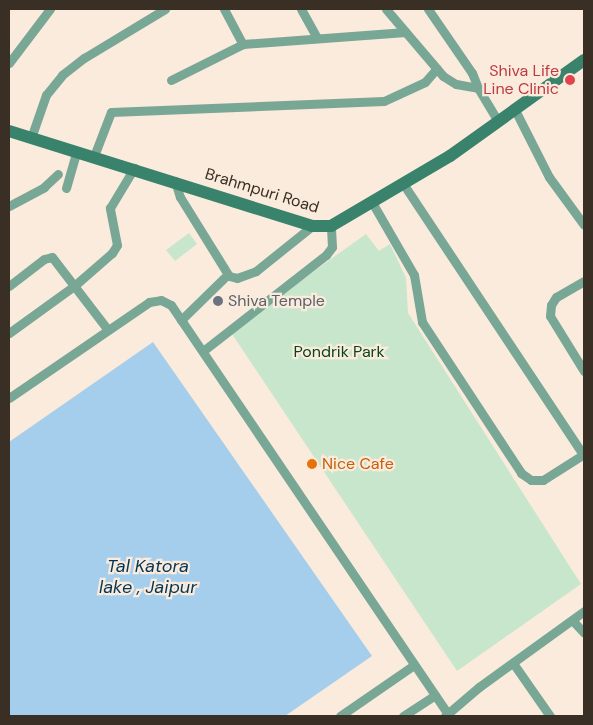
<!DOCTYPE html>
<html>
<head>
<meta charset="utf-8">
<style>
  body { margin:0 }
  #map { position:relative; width:593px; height:725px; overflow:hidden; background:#fbebdc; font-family:"DM Sans",sans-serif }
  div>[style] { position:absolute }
  .green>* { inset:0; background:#c7e6cc }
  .water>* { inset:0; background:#a5cdec }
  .street>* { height:9px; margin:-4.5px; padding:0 4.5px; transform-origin:4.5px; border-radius:4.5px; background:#79a796 }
  .secondary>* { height:12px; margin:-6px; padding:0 6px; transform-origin:6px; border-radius:6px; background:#39836d }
  .dots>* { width:14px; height:14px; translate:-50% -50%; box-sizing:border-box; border:2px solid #fbebdc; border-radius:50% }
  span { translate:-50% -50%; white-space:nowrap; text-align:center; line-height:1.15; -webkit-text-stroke:4.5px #fbebdc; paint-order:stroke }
  .health-label { font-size:16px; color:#be3a42 }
  .right { translate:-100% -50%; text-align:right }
  .street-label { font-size:16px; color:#392f25 }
  .worship-label { font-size:16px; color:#5b616d }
  .left { translate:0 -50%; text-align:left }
  .park-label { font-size:16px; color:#05451d }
  .food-label { font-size:16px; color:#c56008 }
  .water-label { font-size:18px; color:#033554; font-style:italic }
  .frame { position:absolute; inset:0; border:10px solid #392f25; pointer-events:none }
</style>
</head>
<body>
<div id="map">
  <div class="green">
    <div style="clip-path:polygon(189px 233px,197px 244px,175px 261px,166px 250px)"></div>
    <div style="clip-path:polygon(366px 234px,379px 251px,390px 244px,406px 278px,408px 313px,581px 584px,457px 671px,230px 331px)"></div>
  </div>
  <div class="water">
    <div style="clip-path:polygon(153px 342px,372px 656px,285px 716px,9px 716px,9px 442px)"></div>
  </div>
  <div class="street">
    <div style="left:224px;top:9px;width:40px;rotate:62deg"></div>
    <div style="left:301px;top:9px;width:33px;rotate:61deg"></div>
    <div style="left:386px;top:9px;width:88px;rotate:49.6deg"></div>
    <div style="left:443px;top:76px;width:15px;rotate:32deg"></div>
    <div style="left:456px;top:84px;width:22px;rotate:10deg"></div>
    <div style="left:478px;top:88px;width:39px;rotate:59deg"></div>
    <div style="left:428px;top:9px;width:78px;rotate:55.5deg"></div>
    <div style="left:472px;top:73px;width:16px;rotate:68deg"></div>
    <div style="left:9px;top:63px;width:68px;rotate:-52.8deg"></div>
    <div style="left:171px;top:80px;width:80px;rotate:-26.6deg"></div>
    <div style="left:243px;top:44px;width:163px;rotate:-4.2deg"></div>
    <div style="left:514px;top:108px;width:77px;rotate:63.1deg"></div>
    <div style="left:549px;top:177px;width:59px;rotate:53.9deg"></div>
    <div style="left:31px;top:138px;width:46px;rotate:-70.8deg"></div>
    <div style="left:46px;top:95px;width:26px;rotate:-51deg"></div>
    <div style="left:62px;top:75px;width:28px;rotate:-38deg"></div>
    <div style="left:84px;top:58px;width:95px;rotate:-31.2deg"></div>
    <div style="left:94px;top:156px;width:47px;rotate:-68.9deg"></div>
    <div style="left:111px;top:112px;width:273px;rotate:-2.3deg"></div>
    <div style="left:384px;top:101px;width:45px;rotate:-24.9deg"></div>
    <div style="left:425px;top:82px;width:18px;rotate:-49deg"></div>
    <div style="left:175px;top:181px;width:17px;rotate:73deg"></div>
    <div style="left:180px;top:197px;width:93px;rotate:58.2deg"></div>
    <div style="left:229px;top:276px;width:8px;rotate:14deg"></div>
    <div style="left:237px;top:278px;width:20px;rotate:-20deg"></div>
    <div style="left:256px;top:271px;width:72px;rotate:-38.8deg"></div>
    <div style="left:404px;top:185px;width:325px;rotate:56.4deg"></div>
    <div style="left:66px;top:188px;width:36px;rotate:-74deg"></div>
    <div style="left:373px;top:204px;width:82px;rotate:60deg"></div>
    <div style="left:414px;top:275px;width:48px;rotate:80.3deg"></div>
    <div style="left:422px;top:322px;width:181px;rotate:56.7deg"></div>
    <div style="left:521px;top:473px;width:12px;rotate:35deg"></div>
    <div style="left:531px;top:480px;width:12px"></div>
    <div style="left:543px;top:480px;width:49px;rotate:-32.4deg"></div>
    <div style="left:9px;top:206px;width:40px;rotate:-28deg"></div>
    <div style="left:44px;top:187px;width:19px;rotate:-43deg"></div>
    <div style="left:584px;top:281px;width:32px;rotate:150deg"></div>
    <div style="left:556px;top:297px;width:9px;rotate:122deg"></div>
    <div style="left:551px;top:305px;width:11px;rotate:95deg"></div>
    <div style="left:550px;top:316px;width:65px;rotate:58.3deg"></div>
    <div style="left:9px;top:286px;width:44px;rotate:-37.6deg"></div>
    <div style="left:44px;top:259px;width:8px;rotate:-14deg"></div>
    <div style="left:52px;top:257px;width:92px;rotate:52.5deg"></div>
    <div style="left:181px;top:320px;width:60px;rotate:-44.3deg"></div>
    <div style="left:9px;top:333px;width:80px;rotate:-35.9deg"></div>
    <div style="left:74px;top:286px;width:50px;rotate:-41deg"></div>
    <div style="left:112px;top:253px;width:9px;rotate:-58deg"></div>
    <div style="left:117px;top:245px;width:38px;rotate:-101deg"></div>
    <div style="left:110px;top:208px;width:47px;rotate:-59deg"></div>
    <div style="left:203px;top:351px;width:156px;rotate:-38deg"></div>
    <div style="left:326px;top:255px;width:10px;rotate:-53deg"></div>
    <div style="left:332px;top:247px;width:21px;rotate:-93deg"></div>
    <div style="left:9px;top:398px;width:170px;rotate:-34.4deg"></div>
    <div style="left:149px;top:302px;width:12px;rotate:-9deg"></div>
    <div style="left:161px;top:300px;width:11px;rotate:27deg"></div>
    <div style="left:171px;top:305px;width:496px;rotate:55.9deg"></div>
    <div style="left:573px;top:621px;width:16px;rotate:47deg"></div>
    <div style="left:513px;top:663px;width:65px;rotate:55.1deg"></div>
    <div style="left:340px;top:716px;width:90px;rotate:-34.6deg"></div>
    <div style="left:403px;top:716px;width:38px;rotate:-33deg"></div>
    <div style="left:445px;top:716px;width:45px;rotate:-40.5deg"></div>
    <div style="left:479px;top:687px;width:130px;rotate:-35.9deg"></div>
  </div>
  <div class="secondary">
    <div style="left:9px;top:131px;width:318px;rotate:17.4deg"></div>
    <div style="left:312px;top:226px;width:19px"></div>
    <div style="left:331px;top:226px;width:138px;rotate:-30.5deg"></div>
    <div style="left:450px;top:156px;width:165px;rotate:-35.6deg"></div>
  </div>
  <div class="dots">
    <div style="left:570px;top:80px;background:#e0444e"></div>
    <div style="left:218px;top:301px;background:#6b7280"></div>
    <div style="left:312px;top:464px;background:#e8710a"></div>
  </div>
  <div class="health-label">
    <span class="right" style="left:559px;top:80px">Shiva Life<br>Line Clinic</span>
  </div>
  <div class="street-label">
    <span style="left:262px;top:191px;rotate:17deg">Brahmpuri Road</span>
  </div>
  <div class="worship-label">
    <span class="left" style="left:228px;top:301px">Shiva Temple</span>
  </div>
  <div class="park-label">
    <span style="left:339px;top:352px">Pondrik Park</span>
  </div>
  <div class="food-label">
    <span class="left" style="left:322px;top:464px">Nice Cafe</span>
  </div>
  <div class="water-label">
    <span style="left:148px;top:577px">Tal Katora<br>lake , Jaipur</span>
  </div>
  <div class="frame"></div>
</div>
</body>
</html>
